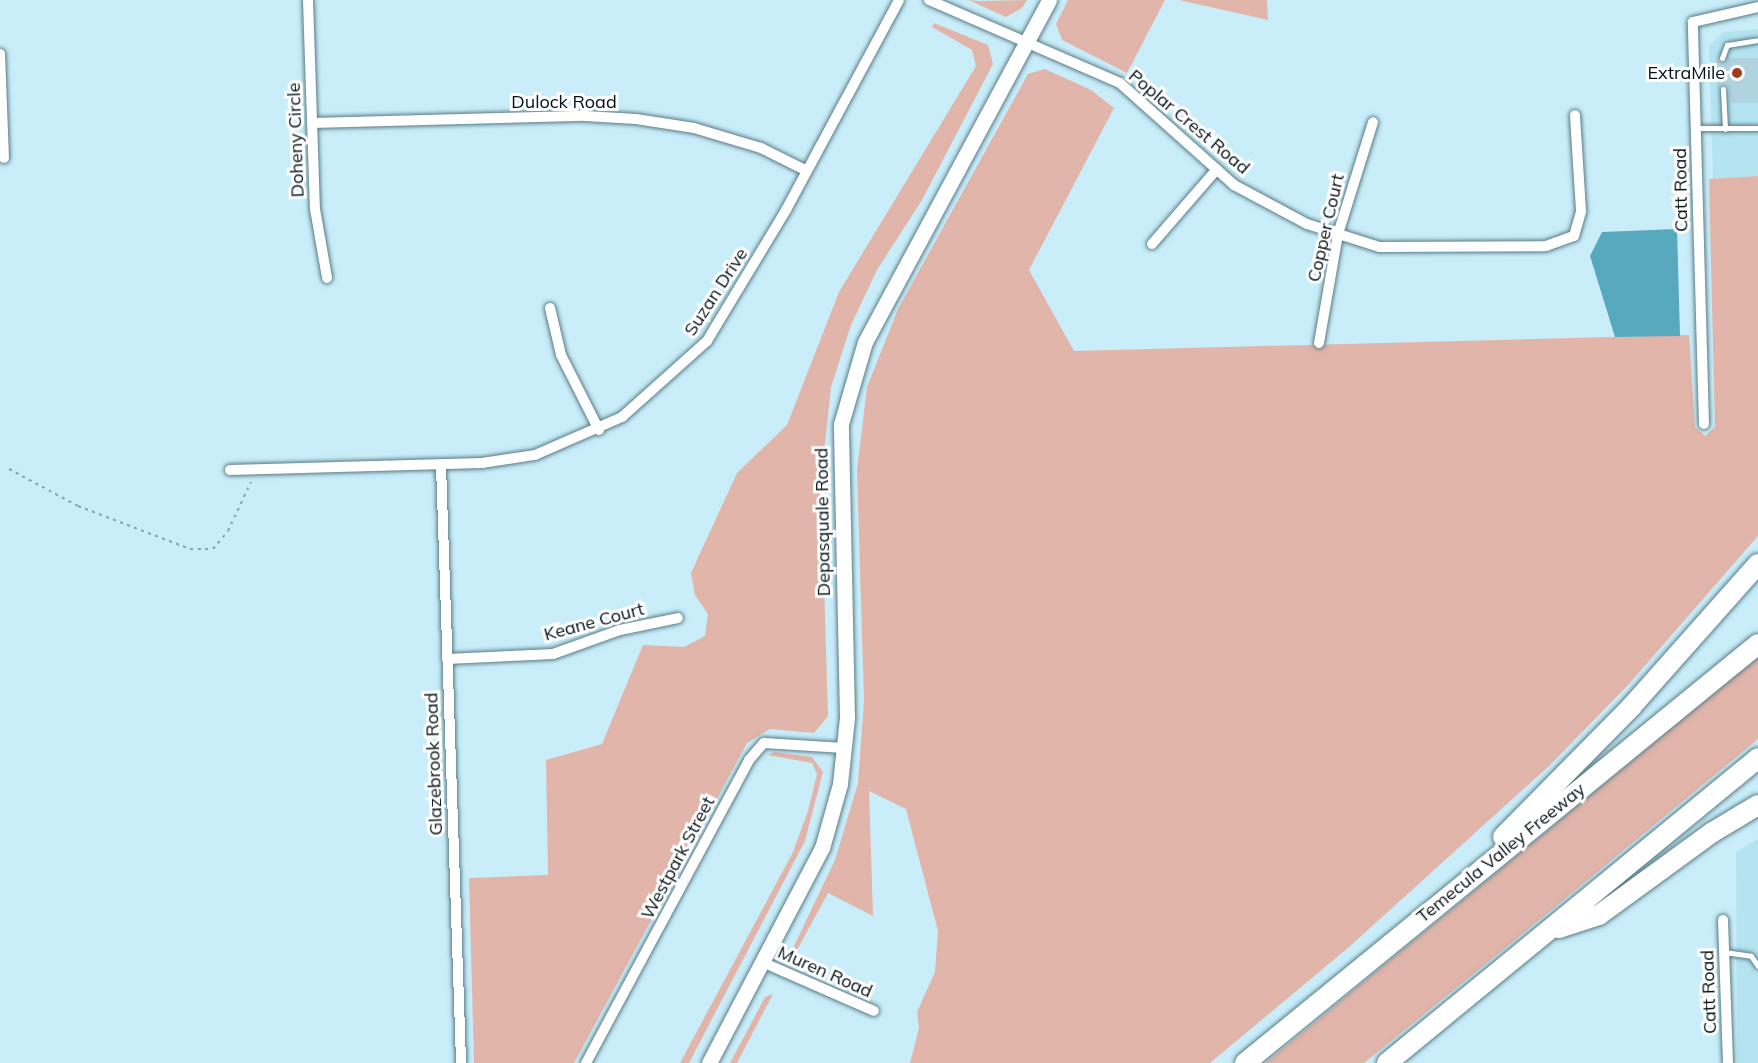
<!DOCTYPE html>
<html>
<head>
<meta charset="utf-8">
<style>
  body { margin:0 }
  #map { position:relative; width:1758px; height:1063px; overflow:hidden; background:#c9eefa; font-family:Mulish,sans-serif }
  div>[style] { position:absolute }
  .built>* { inset:0; background:#b5e4f1 }
  .green>* { inset:0; background:#e1b5a9 }
  .water>* { inset:0; background:#58a8be }
  .building>* { inset:0; background:#afd4df }
  .path>* { height:2px; margin-top:-1px; transform-origin:0; background:repeating-linear-gradient(90deg,#87a4ad 0 3px,transparent 0 7.5px) }
  .roads { filter:drop-shadow(0 0 2px #597c86) drop-shadow(0 0 2px #597c86) }
  .lane>* { height:5px; margin:-2.5px; padding:0 2.5px; transform-origin:2.5px; border-radius:2.5px; background:#fff }
  .street>* { height:10px; margin:-5px; padding:0 5px; transform-origin:5px; border-radius:5px; background:#fff }
  .secondary>* { height:15px; margin:-7.5px; padding:0 7.5px; transform-origin:7.5px; border-radius:7.5px; background:#fff }
  .highway>* { height:20px; margin:-10px; padding:0 10px; transform-origin:10px; border-radius:10px; background:#fff }
  .dots>* { width:16px; height:16px; translate:-50% -50%; box-sizing:border-box; border:3px solid #fff; border-radius:50% }
  span { translate:-50% -50%; white-space:nowrap; text-align:center; line-height:1.15; -webkit-text-stroke:6px #fff; paint-order:stroke }
  .poi-label { font-size:18px; color:#051216 }
  .right { translate:-100% -50%; text-align:right }
  .street-label { font-size:18px; color:#051216 }
</style>
</head>
<body>
<div id="map">
  <div class="built">
    <div style="clip-path:polygon(1758px 29px,1758px 176px,1713px 179px,1709px 46px,1723px 32px)"></div>
    <div style="clip-path:polygon(1758px 839px,1758px 1063px,1737px 1063px,1736px 852px)"></div>
  </div>
  <div class="green">
    <div style="clip-path:polygon(968px 0,977px 1px,1027px 0,1022px 8px,1006px 17px)"></div>
    <div style="clip-path:polygon(1068px 0,1165px 0,1127px 73px,1062px 40px,1056px 24px)"></div>
    <div style="clip-path:polygon(1179px 0,1267px 0,1268px 20px)"></div>
    <div style="clip-path:polygon(934px 23px,988px 45px,993px 64px,922px 200px,877px 270px,851px 325px,831px 387px,821px 481px,828px 716px,814px 733px,770px 729px,747px 743px,574px 1063px,474px 1063px,469px 878px,548px 875px,546px 760px,602px 744px,643px 645px,684px 647px,705px 636px,708px 614px,695px 595px,691px 573px,737px 473px,787px 425px,839px 292px,976px 66px,972px 50px,932px 27px)"></div>
    <div style="clip-path:polygon(1045px 69px,1091px 90px,1114px 108px,1029px 270px,1074px 351px,1689px 335px,1695px 427px,1705px 436px,1715px 427px,1709px 179px,1758px 176px,1758px 536px,1628px 685px,1549px 766px,1349px 947px,1210px 1063px,910px 1063px,919px 1028px,917px 1012px,935px 972px,938px 931px,906px 809px,869px 791px,873px 916px,828px 893px,796px 952px,794px 946px,835px 860px,858px 783px,864px 701px,857px 470px,867px 387px,898px 309px,1028px 74px)"></div>
    <div style="clip-path:polygon(1758px 657px,1758px 739px,1504px 949px,1364px 1063px,1265px 1063px)"></div>
    <div style="clip-path:polygon(774px 752px,812px 757px,823px 772px,805px 841px,689px 1063px,680px 1063px,793px 852px,808px 811px,817px 774px,812px 763px,768px 755px)"></div>
    <div style="clip-path:polygon(773px 994px,737px 1063px,730px 1063px,765px 997px)"></div>
  </div>
  <div class="water">
    <div style="clip-path:polygon(1677px 229px,1680px 336px,1615px 337px,1590px 256px,1602px 232px)"></div>
  </div>
  <div class="building">
    <div style="clip-path:polygon(1716px 58px,1722px 63px,1727px 58px,1758px 58px,1758px 103px,1730px 103px,1729px 88px,1723px 84px,1717px 89px)"></div>
  </div>
  <div class="path">
    <div style="left:9px;top:469px;width:78px;rotate:28.2deg"></div>
    <div style="left:78px;top:506px;width:120px;rotate:21deg"></div>
    <div style="left:190px;top:549px;width:23px"></div>
    <div style="left:213px;top:549px;width:23px;rotate:-50deg"></div>
    <div style="left:228px;top:531px;width:54px;rotate:-64.9deg"></div>
  </div>
  <div class="roads">
    <div class="lane">
      <div style="left:1722px;top:58px;width:14px;rotate:-69deg"></div>
      <div style="left:1727px;top:45px;width:31px;rotate:-9deg"></div>
      <div style="left:1723px;top:89px;width:40px;rotate:87.1deg"></div>
      <div style="left:1696px;top:128px;width:62px"></div>
      <div style="left:1724px;top:952px;width:27px;rotate:8deg"></div>
      <div style="left:1751px;top:956px;width:12px;rotate:55deg"></div>
    </div>
    <div class="street">
      <div style="left:308px;top:0;width:209px;rotate:88.1deg"></div>
      <div style="left:315px;top:209px;width:70px;rotate:80.1deg"></div>
      <div style="left:929px;top:0;width:208px;rotate:23.5deg"></div>
      <div style="left:1120px;top:83px;width:153px;rotate:41.8deg"></div>
      <div style="left:1234px;top:185px;width:83px;rotate:28.1deg"></div>
      <div style="left:1307px;top:224px;width:76px;rotate:17.7deg"></div>
      <div style="left:1379px;top:247px;width:167px;rotate:-0.3deg"></div>
      <div style="left:1546px;top:246px;width:30px;rotate:-20deg"></div>
      <div style="left:1574px;top:236px;width:26px;rotate:-74deg"></div>
      <div style="left:1581px;top:211px;width:96px;rotate:-93.6deg"></div>
      <div style="left:0;top:54px;width:104px;rotate:87.8deg"></div>
      <div style="left:312px;top:123px;width:273px;rotate:-1.5deg"></div>
      <div style="left:585px;top:116px;width:51px;rotate:3.4deg"></div>
      <div style="left:636px;top:119px;width:59px;rotate:8.8deg"></div>
      <div style="left:694px;top:128px;width:70px;rotate:16.6deg"></div>
      <div style="left:761px;top:148px;width:51px;rotate:26.6deg"></div>
      <div style="left:1152px;top:244px;width:99px;rotate:-49.1deg"></div>
      <div style="left:550px;top:308px;width:48px;rotate:76.8deg"></div>
      <div style="left:561px;top:355px;width:84px;rotate:63.1deg"></div>
      <div style="left:1319px;top:343px;width:111px;rotate:-80.1deg"></div>
      <div style="left:1338px;top:234px;width:117px;rotate:-72.6deg"></div>
      <div style="left:1704px;top:424px;width:402px;rotate:-91.6deg"></div>
      <div style="left:1693px;top:22px;width:67px;rotate:-13deg"></div>
      <div style="left:441px;top:465px;width:598px;rotate:88.08deg"></div>
      <div style="left:230px;top:470px;width:252px;rotate:-1.6deg"></div>
      <div style="left:482px;top:463px;width:54px;rotate:-8.6deg"></div>
      <div style="left:535px;top:455px;width:95px;rotate:-23.6deg"></div>
      <div style="left:622px;top:417px;width:114px;rotate:-41.8deg"></div>
      <div style="left:707px;top:341px;width:153px;rotate:-58.9deg"></div>
      <div style="left:786px;top:210px;width:238px;rotate:-61.7deg"></div>
      <div style="left:447px;top:659px;width:106px;rotate:-2.7deg"></div>
      <div style="left:553px;top:654px;width:71px;rotate:-19.7deg"></div>
      <div style="left:620px;top:630px;width:59px;rotate:-11.7deg"></div>
      <div style="left:1723px;top:920px;width:143px;rotate:88deg"></div>
      <div style="left:762px;top:962px;width:122px;rotate:23.6deg"></div>
      <div style="left:586px;top:1063px;width:344px;rotate:-61.7deg"></div>
      <div style="left:749px;top:760px;width:23px;rotate:-49deg"></div>
      <div style="left:764px;top:743px;width:80px;rotate:3.6deg"></div>
    </div>
    <div class="secondary">
      <div style="left:709px;top:1063px;width:243px;rotate:-62.3deg"></div>
      <div style="left:822px;top:848px;width:66px;rotate:-74.3deg"></div>
      <div style="left:840px;top:784px;width:67px;rotate:-84deg"></div>
      <div style="left:847px;top:717px;width:293px;rotate:-91.2deg"></div>
      <div style="left:841px;top:424px;width:85px;rotate:-73.7deg"></div>
      <div style="left:865px;top:342px;width:388px;rotate:-61.7deg"></div>
    </div>
    <div class="highway">
      <div style="left:1503px;top:837px;width:184px;rotate:-45.4deg"></div>
      <div style="left:1632px;top:706px;width:190px;rotate:-48.4deg"></div>
      <div style="left:1559px;top:928px;width:42px;rotate:-18deg"></div>
      <div style="left:1599px;top:915px;width:141px;rotate:-36.1deg"></div>
      <div style="left:1713px;top:832px;width:52px;rotate:-31deg"></div>
      <div style="left:1245px;top:1063px;width:662px;rotate:-39.24deg"></div>
      <div style="left:1387px;top:1063px;width:480px;rotate:-39.4deg"></div>
    </div>
  </div>
  <div class="dots">
    <div style="left:1737px;top:73px;background:#a23a1c"></div>
  </div>
  <div class="poi-label">
    <span class="right" style="left:1725px;top:73px">ExtraMile</span>
  </div>
  <div class="street-label">
    <span style="left:564px;top:102px">Dulock Road</span>
    <span style="left:1189px;top:122px;rotate:40deg">Poplar Crest Road</span>
    <span style="left:296px;top:140px;rotate:-92deg">Doheny Circle</span>
    <span style="left:1681px;top:190px;rotate:-91deg">Catt Road</span>
    <span style="left:1326px;top:228px;rotate:-77deg">Copper Court</span>
    <span style="left:716px;top:292px;rotate:-57deg">Suzan Drive</span>
    <span style="left:823px;top:522px;rotate:-91deg">Depasquale Road</span>
    <span style="left:594px;top:622px;rotate:-15deg">Keane Court</span>
    <span style="left:434px;top:764px;rotate:-92deg">Glazebrook Road</span>
    <span style="left:1501px;top:853px;rotate:-39deg">Temecula Valley Freeway</span>
    <span style="left:678px;top:858px;rotate:-62deg">Westpark Street</span>
    <span style="left:825px;top:972px;rotate:24deg">Muren Road</span>
    <span style="left:1709px;top:992px;rotate:-92deg">Catt Road</span>
  </div>
</div>
</body>
</html>
